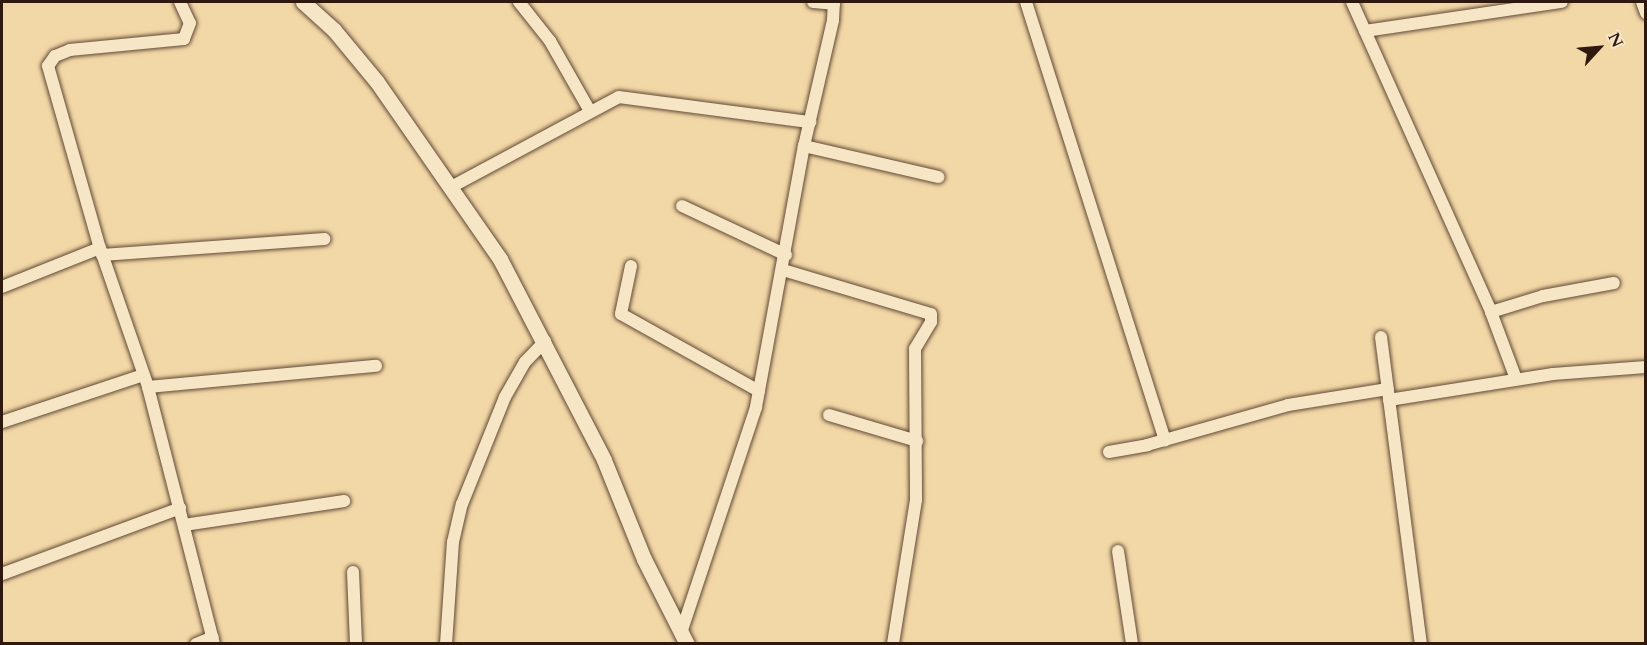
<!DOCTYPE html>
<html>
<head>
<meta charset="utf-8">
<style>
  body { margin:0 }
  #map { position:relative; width:1647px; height:645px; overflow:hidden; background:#f3d8a7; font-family:Cardo,serif }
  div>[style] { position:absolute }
  .roads { filter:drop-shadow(0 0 2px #604935) drop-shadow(0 0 2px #604935) }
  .minor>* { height:12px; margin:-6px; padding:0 6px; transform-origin:6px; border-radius:6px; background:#f7e6c6 }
  .tertiary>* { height:15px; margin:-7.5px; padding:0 7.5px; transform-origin:7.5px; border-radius:7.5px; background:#f7e6c6 }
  span { translate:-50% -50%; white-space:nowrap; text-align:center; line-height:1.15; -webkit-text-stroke:4.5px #f7e6c6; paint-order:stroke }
  .frame { position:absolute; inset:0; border:3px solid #2f190f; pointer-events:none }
  .north { position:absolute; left:1569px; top:18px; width:60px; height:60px; -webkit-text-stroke:4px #f7e6c6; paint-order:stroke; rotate:64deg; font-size:16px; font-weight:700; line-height:24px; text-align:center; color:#2f190f }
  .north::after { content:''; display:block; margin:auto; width:21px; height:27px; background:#2f190f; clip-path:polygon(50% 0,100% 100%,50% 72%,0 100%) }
</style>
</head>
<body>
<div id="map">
  <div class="roads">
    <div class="minor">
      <div style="left:180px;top:2px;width:23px;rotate:65deg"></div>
      <div style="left:190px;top:23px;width:17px;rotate:111deg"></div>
      <div style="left:184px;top:39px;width:115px;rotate:174.5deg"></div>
      <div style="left:70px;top:50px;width:16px;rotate:158deg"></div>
      <div style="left:55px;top:56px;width:12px;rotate:125deg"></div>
      <div style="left:48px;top:66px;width:189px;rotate:74.1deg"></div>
      <div style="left:100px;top:248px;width:147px;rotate:70.9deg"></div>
      <div style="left:148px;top:387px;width:265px;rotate:75.6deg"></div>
      <div style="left:519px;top:2px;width:50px;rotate:51.5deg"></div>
      <div style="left:550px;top:41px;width:81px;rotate:60.3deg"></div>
      <div style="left:813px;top:2px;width:21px;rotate:5deg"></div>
      <div style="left:1026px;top:2px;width:460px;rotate:72.4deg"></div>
      <div style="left:1352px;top:2px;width:340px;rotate:65.8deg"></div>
      <div style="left:1491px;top:312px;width:72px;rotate:69.5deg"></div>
      <div style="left:1642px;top:2px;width:12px;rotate:70deg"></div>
      <div style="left:1365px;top:31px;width:199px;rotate:-8.4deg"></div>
      <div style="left:804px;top:146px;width:138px;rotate:13deg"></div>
      <div style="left:453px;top:186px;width:188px;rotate:-28.2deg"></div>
      <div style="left:619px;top:97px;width:193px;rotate:7.5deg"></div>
      <div style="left:682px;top:206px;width:115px;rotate:25.2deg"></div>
      <div style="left:102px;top:255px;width:223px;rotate:-4.1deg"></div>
      <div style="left:631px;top:266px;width:49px;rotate:101.8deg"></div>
      <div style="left:621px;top:314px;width:158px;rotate:29.2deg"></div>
      <div style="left:783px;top:270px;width:154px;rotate:16.6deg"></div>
      <div style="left:931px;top:314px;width:8px;rotate:90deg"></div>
      <div style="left:931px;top:322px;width:31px;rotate:121deg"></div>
      <div style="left:915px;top:349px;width:151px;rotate:89.6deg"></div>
      <div style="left:916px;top:500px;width:146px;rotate:99.1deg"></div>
      <div style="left:2px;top:287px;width:105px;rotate:-21.7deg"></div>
      <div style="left:1491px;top:312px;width:54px;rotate:-17.1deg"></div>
      <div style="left:1543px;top:296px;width:72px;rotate:-10.4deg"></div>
      <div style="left:1381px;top:337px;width:310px;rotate:82.6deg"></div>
      <div style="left:148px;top:387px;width:229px;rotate:-5.3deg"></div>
      <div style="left:1389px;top:400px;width:166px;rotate:-9deg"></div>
      <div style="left:1553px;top:374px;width:93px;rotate:-4.3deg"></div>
      <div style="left:829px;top:415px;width:92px;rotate:16.5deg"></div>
      <div style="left:2px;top:422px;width:149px;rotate:-18.4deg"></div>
      <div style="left:1109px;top:452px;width:39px;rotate:-10deg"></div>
      <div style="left:1147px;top:445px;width:147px;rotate:-15.8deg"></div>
      <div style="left:1288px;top:405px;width:101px;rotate:-9.1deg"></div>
      <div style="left:184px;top:525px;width:162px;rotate:-8.5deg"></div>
      <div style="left:1118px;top:551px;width:94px;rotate:81.4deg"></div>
      <div style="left:353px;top:572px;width:72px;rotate:87.6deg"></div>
      <div style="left:2px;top:574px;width:190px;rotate:-20.3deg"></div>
      <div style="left:681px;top:633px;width:238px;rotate:-71.6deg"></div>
      <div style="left:756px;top:407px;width:265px;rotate:-79.6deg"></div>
      <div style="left:804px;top:146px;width:129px;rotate:-77deg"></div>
      <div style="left:833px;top:20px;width:18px;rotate:-87deg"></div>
      <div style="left:196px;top:644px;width:18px;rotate:-22deg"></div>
      <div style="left:446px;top:644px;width:102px;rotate:-86.1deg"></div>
      <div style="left:453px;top:542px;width:39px;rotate:-77deg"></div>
      <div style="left:462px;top:504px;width:115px;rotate:-68.1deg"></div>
      <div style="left:505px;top:397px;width:40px;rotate:-60.3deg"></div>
      <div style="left:525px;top:362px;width:29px;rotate:-46deg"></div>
    </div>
    <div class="tertiary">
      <div style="left:303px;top:2px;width:42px;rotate:42.1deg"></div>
      <div style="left:334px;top:30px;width:67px;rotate:50.4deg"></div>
      <div style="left:377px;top:82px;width:216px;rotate:55.2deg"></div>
      <div style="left:500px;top:259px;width:226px;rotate:62.6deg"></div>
      <div style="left:604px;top:460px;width:107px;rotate:68deg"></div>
      <div style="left:644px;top:559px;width:95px;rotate:63.2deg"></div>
    </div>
  </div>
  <div class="frame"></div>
  <div class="north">N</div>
</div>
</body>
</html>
